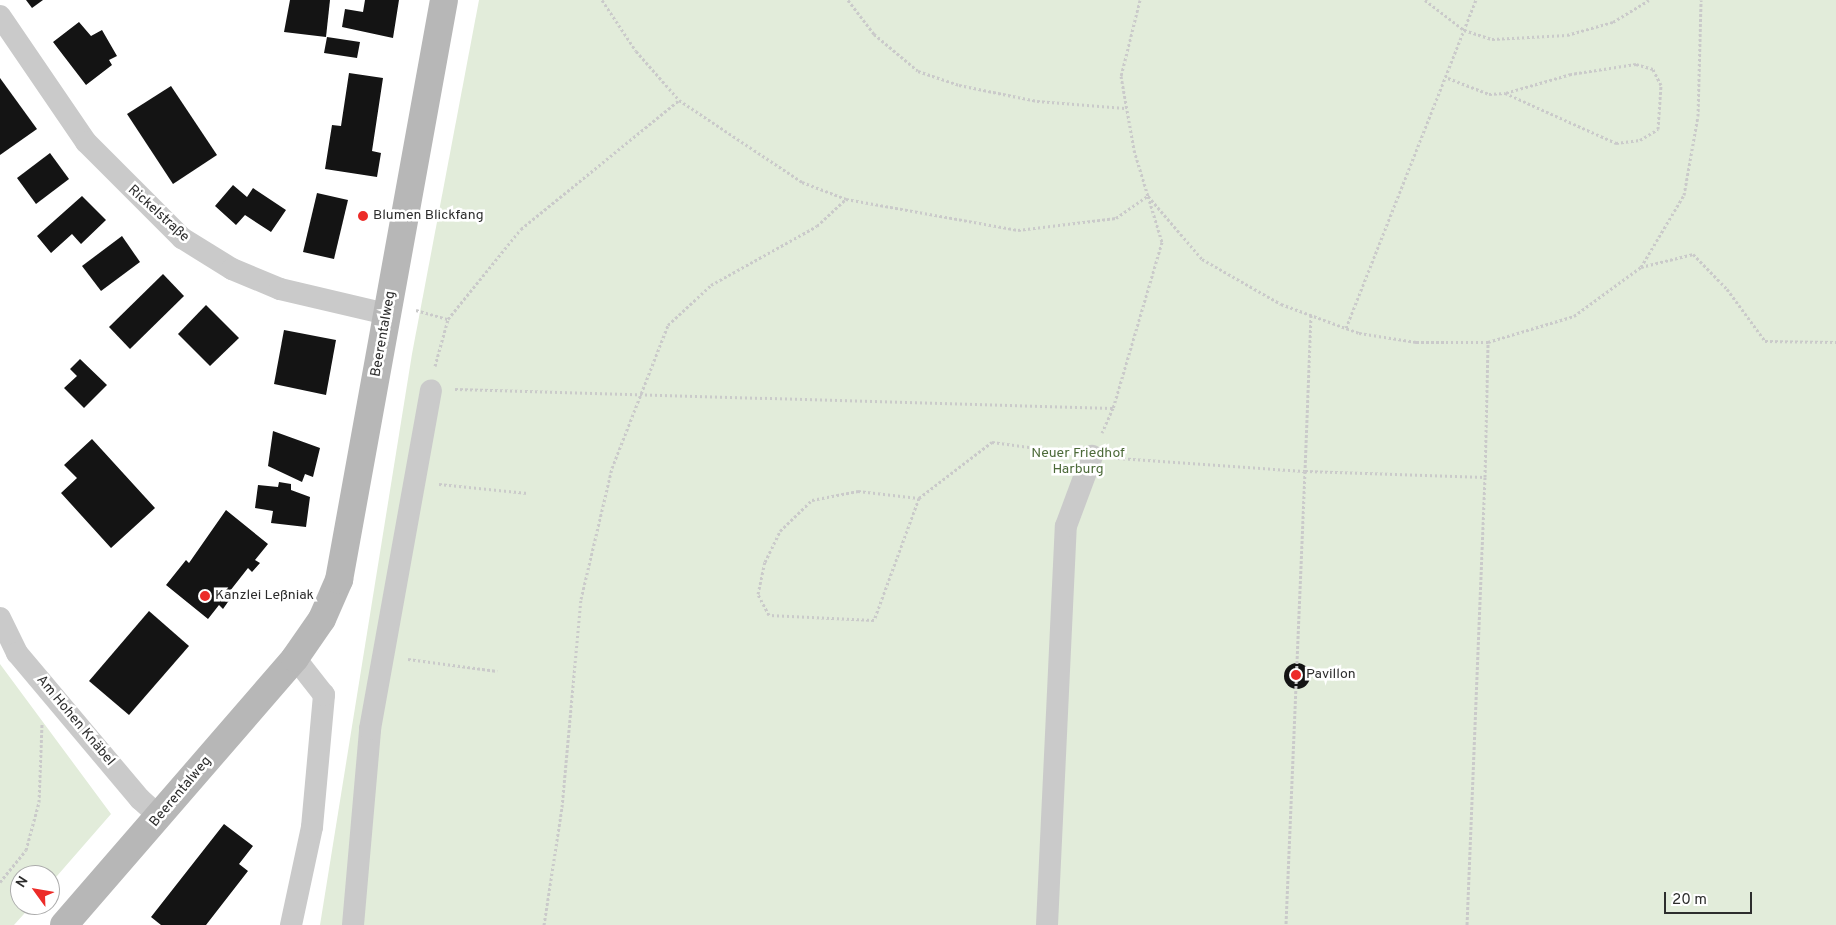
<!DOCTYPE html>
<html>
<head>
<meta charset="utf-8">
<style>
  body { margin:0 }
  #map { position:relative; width:1836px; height:925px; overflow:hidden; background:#fff; font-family:Overpass,sans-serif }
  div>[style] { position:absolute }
  .green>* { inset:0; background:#e2ecda }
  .building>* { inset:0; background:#141414 }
  .round { border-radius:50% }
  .path>* { height:3px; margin-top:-1.5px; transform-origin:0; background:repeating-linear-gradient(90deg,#cacaca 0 2.5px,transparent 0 5px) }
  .street>* { height:22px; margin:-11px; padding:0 11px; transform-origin:11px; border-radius:11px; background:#cacaca }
  .secondary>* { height:28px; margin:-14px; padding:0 14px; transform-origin:14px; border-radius:14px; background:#b7b7b7 }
  .dots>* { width:14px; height:14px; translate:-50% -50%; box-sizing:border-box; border:2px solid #fff; border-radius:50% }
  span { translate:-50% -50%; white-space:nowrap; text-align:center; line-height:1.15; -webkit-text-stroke:5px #fff; paint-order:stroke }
  .street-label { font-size:14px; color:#2d2d2d }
  .poi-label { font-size:14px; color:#2d2d2d }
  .left { translate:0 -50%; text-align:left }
  .park-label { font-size:14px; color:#4c6a39 }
  .north { position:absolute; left:10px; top:865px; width:50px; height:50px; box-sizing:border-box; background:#fff; border:1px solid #ababab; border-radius:50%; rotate:302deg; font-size:14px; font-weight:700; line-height:20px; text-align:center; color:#2d2d2d }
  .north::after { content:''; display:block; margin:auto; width:18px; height:22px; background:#ec2b28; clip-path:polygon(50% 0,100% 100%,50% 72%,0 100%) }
  .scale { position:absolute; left:1664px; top:892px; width:88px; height:22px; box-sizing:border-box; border:2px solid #2d2d2d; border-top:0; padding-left:6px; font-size:15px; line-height:18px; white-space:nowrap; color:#2d2d2d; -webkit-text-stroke:4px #fff; paint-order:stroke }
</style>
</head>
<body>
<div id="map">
  <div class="green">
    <div style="clip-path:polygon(479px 0,1836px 0,1836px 925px,320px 925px,412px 354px)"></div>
    <div style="clip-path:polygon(0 664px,111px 814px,50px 884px,50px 875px,20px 875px,20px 905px,32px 905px,14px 925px,0 925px)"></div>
  </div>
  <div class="building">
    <div style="clip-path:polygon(26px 0,43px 0,32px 8px)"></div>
    <div style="clip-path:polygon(290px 0,330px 0,326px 37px,284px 32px)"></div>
    <div style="clip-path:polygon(365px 0,399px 0,393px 38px,342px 27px,345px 9px,363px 12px)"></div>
    <div style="clip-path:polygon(79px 22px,91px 36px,102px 30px,117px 56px,109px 60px,112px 65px,86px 85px,53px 42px)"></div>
    <div style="clip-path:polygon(327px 37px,360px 42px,357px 58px,324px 53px)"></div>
    <div style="clip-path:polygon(349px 73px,383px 78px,372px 151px,381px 153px,377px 177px,325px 169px,332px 125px,341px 126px)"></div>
    <div style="clip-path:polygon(0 78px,37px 129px,0 155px)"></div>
    <div style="clip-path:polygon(171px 86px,217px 155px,173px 184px,127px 114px)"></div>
    <div style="clip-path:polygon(50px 153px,69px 179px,36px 204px,17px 178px)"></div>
    <div style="clip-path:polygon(233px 185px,247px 197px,253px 188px,286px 210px,271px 232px,245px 215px,236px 225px,215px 206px)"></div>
    <div style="clip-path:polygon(317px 193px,348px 200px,334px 259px,303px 252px)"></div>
    <div style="clip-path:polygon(82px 196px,106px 220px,81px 244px,72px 234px,51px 253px,37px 236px)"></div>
    <div style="clip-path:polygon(122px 236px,140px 262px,101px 291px,82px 266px)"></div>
    <div style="clip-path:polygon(163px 274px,184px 296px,130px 349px,109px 327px)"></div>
    <div style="clip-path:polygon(206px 305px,239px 338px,210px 366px,178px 334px)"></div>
    <div style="clip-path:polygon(284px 330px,336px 340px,326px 395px,274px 384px)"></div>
    <div style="clip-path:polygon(80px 359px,107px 385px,84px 408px,64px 388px,77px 376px,70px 369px)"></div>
    <div style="clip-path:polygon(273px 431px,320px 448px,313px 477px,305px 474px,302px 482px,268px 466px)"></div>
    <div style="clip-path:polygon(92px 439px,155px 508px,111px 548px,61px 493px,77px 478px,64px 465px)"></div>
    <div style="clip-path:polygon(279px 482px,291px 484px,291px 490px,310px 497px,306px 527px,271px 523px,273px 511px,255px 508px,258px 485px,278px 487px)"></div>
    <div style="clip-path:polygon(226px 510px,268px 544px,255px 560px,260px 563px,252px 572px,248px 568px,226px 596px,230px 599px,223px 609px,219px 605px,208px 619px,166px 585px,186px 560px,189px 563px)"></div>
    <div style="clip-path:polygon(149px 611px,189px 646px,129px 715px,89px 681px)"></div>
    <div class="round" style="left:1284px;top:663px;width:26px;height:26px"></div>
    <div style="clip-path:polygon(224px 824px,253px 846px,239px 864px,248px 871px,206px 925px,161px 925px,151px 917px)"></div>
  </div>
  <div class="path">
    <div style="left:602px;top:0;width:61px;rotate:56.3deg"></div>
    <div style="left:636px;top:51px;width:65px;rotate:48.7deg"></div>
    <div style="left:679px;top:100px;width:148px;rotate:33.7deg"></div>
    <div style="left:802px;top:182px;width:47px;rotate:21.1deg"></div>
    <div style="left:846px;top:199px;width:175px;rotate:10.2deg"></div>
    <div style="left:1018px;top:230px;width:99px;rotate:-7deg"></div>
    <div style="left:1116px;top:218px;width:39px;rotate:-35deg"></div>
    <div style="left:1148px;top:196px;width:48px;rotate:73.1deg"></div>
    <div style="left:1162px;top:242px;width:173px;rotate:106.4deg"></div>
    <div style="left:848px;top:0;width:43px;rotate:52.6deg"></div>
    <div style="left:874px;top:34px;width:57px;rotate:40.1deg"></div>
    <div style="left:918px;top:71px;width:43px;rotate:18.9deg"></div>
    <div style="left:959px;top:85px;width:80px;rotate:11.6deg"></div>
    <div style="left:1037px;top:101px;width:88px;rotate:4.5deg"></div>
    <div style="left:1140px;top:0;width:78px;rotate:104deg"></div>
    <div style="left:1121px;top:76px;width:75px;rotate:80deg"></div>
    <div style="left:1134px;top:150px;width:48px;rotate:73.1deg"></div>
    <div style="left:1148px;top:196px;width:83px;rotate:49.4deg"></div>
    <div style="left:1202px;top:259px;width:91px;rotate:29.7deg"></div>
    <div style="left:1281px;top:304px;width:83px;rotate:20.4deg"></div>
    <div style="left:1359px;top:333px;width:58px;rotate:9deg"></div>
    <div style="left:1416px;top:342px;width:72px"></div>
    <div style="left:1488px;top:342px;width:90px;rotate:-16.8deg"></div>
    <div style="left:1574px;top:316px;width:83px;rotate:-36.2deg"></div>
    <div style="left:1641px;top:267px;width:84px;rotate:-59.2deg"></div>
    <div style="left:1684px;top:195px;width:80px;rotate:-80deg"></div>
    <div style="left:1698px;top:116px;width:116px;rotate:-88.5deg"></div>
    <div style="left:1425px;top:0;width:49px;rotate:37.6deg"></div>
    <div style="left:1464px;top:30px;width:29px;rotate:18deg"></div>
    <div style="left:1492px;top:39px;width:75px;rotate:-3.1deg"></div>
    <div style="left:1567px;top:35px;width:48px;rotate:-15.8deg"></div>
    <div style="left:1613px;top:22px;width:42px;rotate:-31.4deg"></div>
    <div style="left:1448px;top:78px;width:44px;rotate:21.3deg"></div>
    <div style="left:1489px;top:94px;width:16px;rotate:-4deg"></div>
    <div style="left:1505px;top:93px;width:122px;rotate:24.2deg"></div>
    <div style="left:1616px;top:143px;width:24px;rotate:-7deg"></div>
    <div style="left:1640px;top:140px;width:21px;rotate:-31deg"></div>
    <div style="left:1658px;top:129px;width:44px;rotate:-86.1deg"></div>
    <div style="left:1661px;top:85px;width:18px;rotate:-117deg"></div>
    <div style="left:1653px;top:69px;width:18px;rotate:-164deg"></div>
    <div style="left:1636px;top:64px;width:66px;rotate:171.3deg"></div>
    <div style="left:1571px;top:74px;width:69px;rotate:163.9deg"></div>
    <div style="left:1641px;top:267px;width:54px;rotate:-14deg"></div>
    <div style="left:1693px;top:254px;width:49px;rotate:45.8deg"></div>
    <div style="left:1727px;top:289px;width:64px;rotate:53.8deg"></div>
    <div style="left:1765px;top:341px;width:71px;rotate:0.8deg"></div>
    <div style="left:416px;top:310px;width:33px;rotate:16deg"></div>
    <div style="left:1311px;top:315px;width:156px;rotate:92.2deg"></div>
    <div style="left:1305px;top:471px;width:180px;rotate:1.9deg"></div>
    <div style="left:1485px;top:477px;width:448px;rotate:92.3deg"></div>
    <div style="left:1346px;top:328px;width:353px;rotate:-68.4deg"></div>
    <div style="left:435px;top:366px;width:49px;rotate:-74.5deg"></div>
    <div style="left:448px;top:319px;width:116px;rotate:-51deg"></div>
    <div style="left:521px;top:229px;width:204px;rotate:-39.2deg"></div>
    <div style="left:455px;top:389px;width:658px;rotate:1.65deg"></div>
    <div style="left:1113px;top:408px;width:27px;rotate:114deg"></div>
    <div style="left:1118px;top:458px;width:187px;rotate:4deg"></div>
    <div style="left:1305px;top:471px;width:454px;rotate:92.4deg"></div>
    <div style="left:1485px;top:477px;width:135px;rotate:-88.7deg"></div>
    <div style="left:439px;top:484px;width:89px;rotate:5.8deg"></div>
    <div style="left:919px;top:498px;width:130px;rotate:110.2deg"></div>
    <div style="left:874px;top:620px;width:105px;rotate:-177.3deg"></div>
    <div style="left:769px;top:615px;width:24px;rotate:-118deg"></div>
    <div style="left:758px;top:594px;width:33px;rotate:-78deg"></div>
    <div style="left:765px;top:562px;width:34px;rotate:-64deg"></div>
    <div style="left:780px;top:531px;width:45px;rotate:-44.1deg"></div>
    <div style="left:812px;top:500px;width:47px;rotate:-11.1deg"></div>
    <div style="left:858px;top:491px;width:61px;rotate:6.5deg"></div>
    <div style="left:919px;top:498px;width:92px;rotate:-37.5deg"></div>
    <div style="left:992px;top:442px;width:75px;rotate:7.7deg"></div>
    <div style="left:408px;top:659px;width:90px;rotate:7.7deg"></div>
    <div style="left:0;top:882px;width:41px;rotate:-50.9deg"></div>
    <div style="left:26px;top:850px;width:50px;rotate:-74.8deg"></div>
    <div style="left:39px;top:802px;width:78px;rotate:-87.8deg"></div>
    <div style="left:544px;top:925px;width:119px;rotate:-81.3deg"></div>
    <div style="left:562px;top:807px;width:209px;rotate:-84.8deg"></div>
    <div style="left:581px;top:599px;width:135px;rotate:-76.7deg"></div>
    <div style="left:612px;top:468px;width:154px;rotate:-68.6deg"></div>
    <div style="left:668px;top:325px;width:59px;rotate:-42.9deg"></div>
    <div style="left:711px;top:285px;width:121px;rotate:-29.1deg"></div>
    <div style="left:817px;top:226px;width:40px;rotate:-43deg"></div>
  </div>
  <div class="street">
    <div style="left:0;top:16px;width:153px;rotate:55.7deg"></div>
    <div style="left:86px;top:142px;width:136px;rotate:45deg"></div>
    <div style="left:182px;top:238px;width:59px;rotate:31.8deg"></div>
    <div style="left:232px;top:269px;width:52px;rotate:22.6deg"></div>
    <div style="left:280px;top:289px;width:110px;rotate:13.2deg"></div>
    <div style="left:0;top:618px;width:39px;rotate:64deg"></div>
    <div style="left:17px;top:653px;width:191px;rotate:49.9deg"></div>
    <div style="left:140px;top:799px;width:27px;rotate:42deg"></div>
    <div style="left:291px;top:925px;width:100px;rotate:-77.9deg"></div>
    <div style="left:312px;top:827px;width:133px;rotate:-84.8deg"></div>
    <div style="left:324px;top:695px;width:47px;rotate:-128.1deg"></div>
    <div style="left:353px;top:925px;width:197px;rotate:-85deg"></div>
    <div style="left:370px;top:729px;width:344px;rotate:-79.8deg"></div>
    <div style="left:1047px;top:925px;width:399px;rotate:-87.3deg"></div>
    <div style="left:1066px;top:526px;width:75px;rotate:-69.6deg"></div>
  </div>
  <div class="secondary">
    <div style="left:64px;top:925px;width:353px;rotate:-49.1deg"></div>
    <div style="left:295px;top:658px;width:47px;rotate:-55.3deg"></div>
    <div style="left:322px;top:619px;width:43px;rotate:-66.4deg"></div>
    <div style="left:339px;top:580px;width:589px;rotate:-79.74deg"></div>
  </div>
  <div class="dots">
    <div style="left:363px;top:216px;background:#ec2b28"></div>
    <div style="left:205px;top:596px;background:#ec2b28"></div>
    <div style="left:1296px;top:675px;background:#ec2b28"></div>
  </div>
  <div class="street-label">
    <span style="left:158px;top:214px;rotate:42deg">Rickelstraße</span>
    <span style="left:384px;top:334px;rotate:-80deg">Beerentalweg</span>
    <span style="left:75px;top:721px;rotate:50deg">Am Hohen Knäbel</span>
    <span style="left:181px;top:792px;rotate:-50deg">Beerentalweg</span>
  </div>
  <div class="poi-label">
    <span class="left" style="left:373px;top:216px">Blumen Blickfang</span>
    <span class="left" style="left:215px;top:596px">Kanzlei Leßniak</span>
    <span class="left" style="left:1306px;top:675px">Pavillon</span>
  </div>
  <div class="park-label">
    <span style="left:1078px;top:462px">Neuer Friedhof<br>Harburg</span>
  </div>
  <div class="north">N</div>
  <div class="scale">20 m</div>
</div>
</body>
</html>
